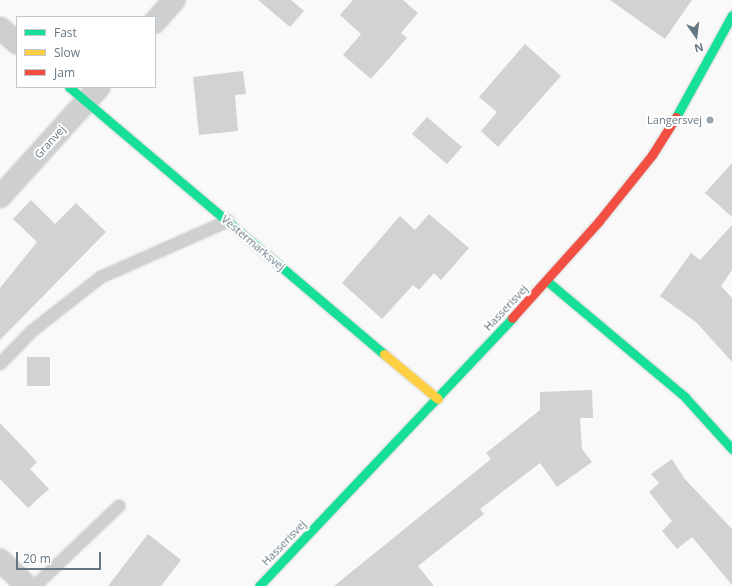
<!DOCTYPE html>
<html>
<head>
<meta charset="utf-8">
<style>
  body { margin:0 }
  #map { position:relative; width:732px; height:586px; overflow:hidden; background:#f9f9f9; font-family:"Open Sans",sans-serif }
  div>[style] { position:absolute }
  .building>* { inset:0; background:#d0d2d3 }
  .roads { filter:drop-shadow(0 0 1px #d5d6d7) drop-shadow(0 0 1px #d5d6d7) }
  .lane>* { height:12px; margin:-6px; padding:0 6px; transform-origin:6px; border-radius:6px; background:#cecfd0 }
  .street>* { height:22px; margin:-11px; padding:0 11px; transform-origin:11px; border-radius:11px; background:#cecfd0 }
  .fast>* { height:9px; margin:-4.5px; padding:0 4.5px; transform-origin:4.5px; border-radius:4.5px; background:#16e098 }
  .slow>* { height:9px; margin:-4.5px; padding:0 4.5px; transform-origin:4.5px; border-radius:4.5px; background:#ffcf43 }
  .jam>* { height:9px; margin:-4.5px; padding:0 4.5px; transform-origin:4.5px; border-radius:4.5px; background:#f24e42 }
  .dots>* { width:11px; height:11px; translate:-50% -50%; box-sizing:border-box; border:2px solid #fff; border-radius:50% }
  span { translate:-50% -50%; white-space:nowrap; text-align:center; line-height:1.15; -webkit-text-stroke:4px #fff; paint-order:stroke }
  .poi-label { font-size:11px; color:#657683 }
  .right { translate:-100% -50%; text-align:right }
  .street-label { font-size:11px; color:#657683 }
  .legend { position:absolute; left:16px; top:16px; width:140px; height:72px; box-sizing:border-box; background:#fff; border:1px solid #c1c8cd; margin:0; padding:5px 7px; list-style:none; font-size:12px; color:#657683 }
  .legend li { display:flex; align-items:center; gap:8px; height:20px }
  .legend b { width:20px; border:1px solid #c1c8cd }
  .north { position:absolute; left:676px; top:16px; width:40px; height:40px; -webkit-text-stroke:3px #fff; paint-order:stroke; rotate:166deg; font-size:11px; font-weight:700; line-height:16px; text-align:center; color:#657683 }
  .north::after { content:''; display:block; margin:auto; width:14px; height:18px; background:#657683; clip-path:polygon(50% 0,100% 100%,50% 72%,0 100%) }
  .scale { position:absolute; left:16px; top:552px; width:85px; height:18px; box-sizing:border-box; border:2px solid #657683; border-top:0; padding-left:5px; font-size:12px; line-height:14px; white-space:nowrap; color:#657683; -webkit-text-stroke:3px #fff; paint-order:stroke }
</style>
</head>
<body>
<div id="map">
  <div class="building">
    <div style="clip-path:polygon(258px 0,291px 0,304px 11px,290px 27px)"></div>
    <div style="clip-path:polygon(353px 0,403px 0,418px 13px,401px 33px,407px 38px,371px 79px,343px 55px,361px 34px,340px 15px)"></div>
    <div style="clip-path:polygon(610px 0,692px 0,665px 39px)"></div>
    <div style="clip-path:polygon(525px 44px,561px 76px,498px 147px,481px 131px,497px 112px,479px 97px)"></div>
    <div style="clip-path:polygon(243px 71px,246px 94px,235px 95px,238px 131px,199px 135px,193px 77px)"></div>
    <div style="clip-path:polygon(427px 117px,462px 147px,447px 164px,412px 134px)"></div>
    <div style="clip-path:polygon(732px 163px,732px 217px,705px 193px)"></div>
    <div style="clip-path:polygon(31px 200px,55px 224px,76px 203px,106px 232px,0 340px,0 288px,37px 242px,13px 219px)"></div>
    <div style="clip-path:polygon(429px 214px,469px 248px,441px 280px,434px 273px,419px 290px,413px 285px,382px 319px,342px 283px,400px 216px,415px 230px)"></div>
    <div style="clip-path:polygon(732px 225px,732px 270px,721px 286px,732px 298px,732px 362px,697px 323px,660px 296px,691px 253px,700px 260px)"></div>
    <div style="clip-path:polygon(27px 357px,50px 357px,50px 386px,27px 386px)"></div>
    <div style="clip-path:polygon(592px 390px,593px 418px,580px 418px,582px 449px,592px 462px,557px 487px,540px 463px,480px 509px,484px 514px,418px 566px,434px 586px,334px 586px,491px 459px,486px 453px,540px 410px,540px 392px)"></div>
    <div style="clip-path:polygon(0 423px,37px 462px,30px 469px,49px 489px,28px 508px,0 479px)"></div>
    <div style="clip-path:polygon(672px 459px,684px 478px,732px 529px,732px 585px,692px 537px,677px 549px,662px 531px,672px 521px,649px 492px,659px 483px,651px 474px)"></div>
    <div style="clip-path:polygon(148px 534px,181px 560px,161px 586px,108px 586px)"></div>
  </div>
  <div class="roads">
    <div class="lane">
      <div style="left:0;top:364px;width:46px;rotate:-45.9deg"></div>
      <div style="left:32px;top:331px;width:88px;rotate:-38deg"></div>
      <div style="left:101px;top:277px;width:139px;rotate:-23.8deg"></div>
      <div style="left:35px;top:586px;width:116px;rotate:-43.6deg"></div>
    </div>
    <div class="street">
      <div style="left:155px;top:22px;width:29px;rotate:-49deg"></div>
      <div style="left:0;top:28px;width:23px;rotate:41deg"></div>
      <div style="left:0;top:197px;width:148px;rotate:-48deg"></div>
      <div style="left:0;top:560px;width:37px;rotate:44deg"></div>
    </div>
    <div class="fast">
      <div style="left:69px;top:87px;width:413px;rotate:40.3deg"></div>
      <div style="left:676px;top:117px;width:116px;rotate:-61.2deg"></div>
      <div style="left:547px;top:281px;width:180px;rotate:40deg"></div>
      <div style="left:685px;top:397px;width:70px;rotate:47.9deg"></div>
      <div style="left:259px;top:586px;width:369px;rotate:-46.6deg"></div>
    </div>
    <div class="slow">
      <div style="left:384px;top:354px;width:70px;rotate:39.8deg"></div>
    </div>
    <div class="jam">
      <div style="left:512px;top:318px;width:130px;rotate:-48.1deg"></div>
      <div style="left:599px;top:221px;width:85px;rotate:-51.2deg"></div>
      <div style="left:652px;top:155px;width:45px;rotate:-57.7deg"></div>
    </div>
  </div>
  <div class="dots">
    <div style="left:710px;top:120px;background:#99a4ac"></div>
  </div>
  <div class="poi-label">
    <span class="right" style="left:702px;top:120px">Langersvej</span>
  </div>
  <div class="street-label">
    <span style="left:50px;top:142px;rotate:-48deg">Granvej</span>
    <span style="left:253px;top:243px;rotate:40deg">Vestermarksvej</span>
    <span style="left:506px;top:308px;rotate:-47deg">Hasserisvej</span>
    <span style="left:284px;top:543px;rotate:-46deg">Hasserisvej</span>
  </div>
  <ul class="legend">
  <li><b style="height:5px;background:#16e098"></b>Fast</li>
  <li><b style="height:5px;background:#ffcf43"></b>Slow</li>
  <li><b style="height:5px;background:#f24e42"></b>Jam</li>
  </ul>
  <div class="north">N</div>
  <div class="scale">20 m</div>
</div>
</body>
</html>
